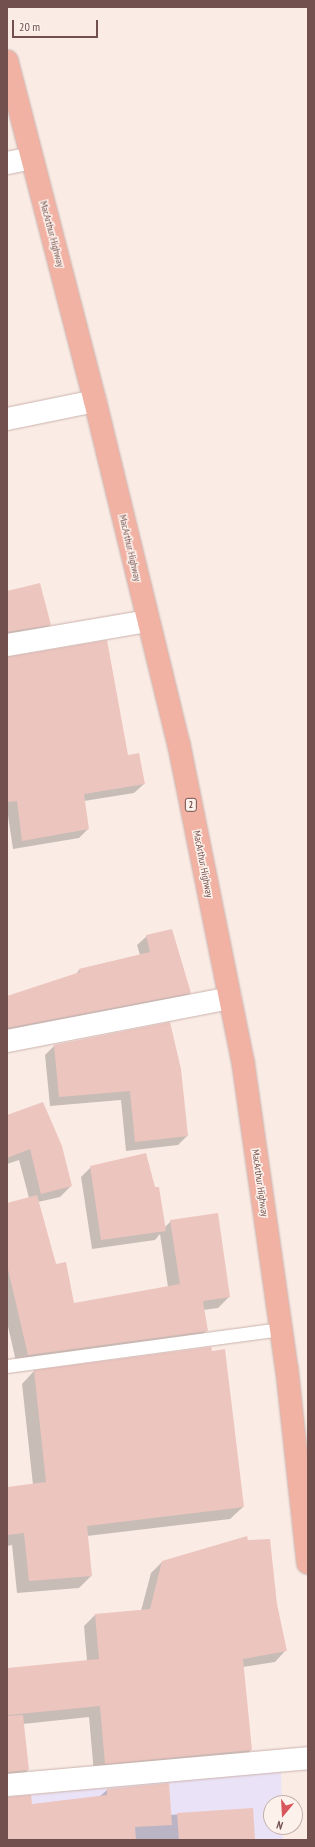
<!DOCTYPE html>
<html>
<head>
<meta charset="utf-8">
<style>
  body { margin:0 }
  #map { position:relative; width:315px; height:1847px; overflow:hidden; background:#faece5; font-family:"PT Sans Narrow",sans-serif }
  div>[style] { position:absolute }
  .education>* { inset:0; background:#eae2f6 }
  .shadow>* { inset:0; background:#0003 }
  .building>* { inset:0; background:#edc5bf }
  .roads { filter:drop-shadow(0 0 1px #cbb2ad) drop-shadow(0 0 1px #cbb2ad) }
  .service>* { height:13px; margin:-6.5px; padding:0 6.5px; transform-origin:6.5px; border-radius:6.5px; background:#fff }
  .minor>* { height:22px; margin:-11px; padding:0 11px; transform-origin:11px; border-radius:11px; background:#fff }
  .trunk>* { height:22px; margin:-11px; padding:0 11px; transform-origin:11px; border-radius:11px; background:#f1b1a3 }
  span { translate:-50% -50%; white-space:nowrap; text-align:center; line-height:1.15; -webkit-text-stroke:3px #fdf1eb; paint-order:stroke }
  .shield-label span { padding:1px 3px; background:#fdf1eb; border:1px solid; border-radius:3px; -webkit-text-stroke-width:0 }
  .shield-label { font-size:9px; color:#71504d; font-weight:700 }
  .street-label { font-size:10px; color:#71504d }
  .frame { position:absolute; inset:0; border:8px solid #71504d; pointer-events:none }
  .north { position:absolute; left:263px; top:1795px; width:40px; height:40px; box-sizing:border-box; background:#fdf1eb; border:1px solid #c5b1ac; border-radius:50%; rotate:198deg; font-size:11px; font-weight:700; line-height:16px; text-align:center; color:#71504d }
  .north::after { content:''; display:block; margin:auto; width:14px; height:18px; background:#d9555c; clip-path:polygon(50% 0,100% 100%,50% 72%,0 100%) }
  .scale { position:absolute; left:12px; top:20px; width:86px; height:18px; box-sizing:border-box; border:2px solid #71504d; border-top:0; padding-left:5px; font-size:12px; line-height:14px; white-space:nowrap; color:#71504d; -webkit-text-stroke:3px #fdf1eb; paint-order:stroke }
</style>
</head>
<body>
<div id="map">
  <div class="education">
    <div style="clip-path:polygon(281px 1771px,282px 1803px,271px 1803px,271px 1827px,283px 1827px,283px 1840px,7px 1840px,7px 1797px)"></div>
  </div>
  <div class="shadow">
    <div style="clip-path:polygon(7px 592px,50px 625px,40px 634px,7px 640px)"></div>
    <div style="clip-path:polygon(106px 642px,127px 756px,144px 784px,134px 793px,84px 801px,88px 829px,79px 838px,13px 849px,7px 809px,7px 657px)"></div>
    <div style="clip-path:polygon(147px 936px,190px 993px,180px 1002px,7px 1035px,7px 997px,75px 975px,80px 969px,140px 955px,137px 945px)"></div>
    <div style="clip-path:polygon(54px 1046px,180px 1070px,187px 1136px,178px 1145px,126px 1151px,121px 1100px,50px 1106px,45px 1055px)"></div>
    <div style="clip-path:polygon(7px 1116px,71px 1186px,60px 1197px,38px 1202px,55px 1265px,73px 1305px,168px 1287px,160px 1234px,155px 1240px,92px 1249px,81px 1177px,91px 1167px,164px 1228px,171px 1221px,229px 1297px,218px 1308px,203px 1310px,207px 1330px,196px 1341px,17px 1366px,7px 1322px,7px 1204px,29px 1198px,19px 1160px,7px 1164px)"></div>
    <div style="clip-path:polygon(211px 1348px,243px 1507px,230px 1519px,87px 1536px,91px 1576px,79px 1588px,17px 1593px,12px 1545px,7px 1546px,7px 1488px,33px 1485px,22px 1384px,34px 1371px)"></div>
    <div style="clip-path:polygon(162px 1562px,276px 1604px,286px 1650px,275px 1662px,243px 1667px,251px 1750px,240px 1761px,94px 1774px,89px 1717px,23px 1724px,28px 1770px,16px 1781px,7px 1783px,7px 1669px,87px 1661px,84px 1626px,95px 1615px,141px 1611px,151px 1573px)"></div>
    <div style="clip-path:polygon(107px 1790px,170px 1815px,252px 1809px,254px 1840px,7px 1840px,7px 1797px,31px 1805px,99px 1797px)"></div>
  </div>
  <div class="building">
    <div style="clip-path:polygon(40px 583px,51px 625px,7px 632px,7px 591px)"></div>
    <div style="clip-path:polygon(107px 640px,128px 755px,139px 753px,145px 784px,84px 794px,89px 829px,22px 841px,17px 801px,7px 802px,7px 657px)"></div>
    <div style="clip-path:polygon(172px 929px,191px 993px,7px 1028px,7px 996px,80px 972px,79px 969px,150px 952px,146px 935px)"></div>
    <div style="clip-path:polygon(170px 1022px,181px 1069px,188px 1136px,135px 1142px,130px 1091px,59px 1097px,54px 1045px)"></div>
    <div style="clip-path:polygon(43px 1102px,62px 1146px,72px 1186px,41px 1194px,30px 1149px,7px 1158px,7px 1115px)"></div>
    <div style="clip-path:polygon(146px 1153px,155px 1187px,159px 1187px,166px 1231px,101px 1240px,90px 1166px)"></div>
    <div style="clip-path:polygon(37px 1195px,56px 1264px,66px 1262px,74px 1303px,180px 1284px,170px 1220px,218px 1213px,230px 1297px,203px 1301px,208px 1331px,28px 1355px,7px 1265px,7px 1203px)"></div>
    <div style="clip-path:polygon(211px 1347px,212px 1351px,225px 1349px,244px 1507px,87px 1526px,92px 1576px,29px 1581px,24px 1533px,7px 1535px,7px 1487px,46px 1482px,34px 1370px)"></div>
    <div style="clip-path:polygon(247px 1536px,248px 1540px,270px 1539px,277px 1604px,287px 1651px,243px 1659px,252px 1750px,105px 1764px,100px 1706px,8px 1715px,7px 1668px,99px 1659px,95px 1614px,150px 1609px,162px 1561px)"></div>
    <div style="clip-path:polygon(23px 1715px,29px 1770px,7px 1772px,7px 1716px)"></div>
    <div style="clip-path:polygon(169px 1783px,172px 1825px,135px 1827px,136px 1840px,7px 1840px,7px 1797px,31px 1795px,32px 1804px,107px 1795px,107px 1789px)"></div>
    <div style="clip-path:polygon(253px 1808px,255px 1840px,179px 1840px,177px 1813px)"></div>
  </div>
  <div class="roads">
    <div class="service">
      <div style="left:7px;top:1366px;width:277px;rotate:-7.7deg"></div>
    </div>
    <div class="minor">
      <div style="left:7px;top:163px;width:25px;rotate:-11deg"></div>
      <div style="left:7px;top:419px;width:90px;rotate:-11.6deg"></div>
      <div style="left:7px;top:645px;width:142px;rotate:-9.7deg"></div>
      <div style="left:7px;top:1041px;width:227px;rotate:-10.9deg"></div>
      <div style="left:7px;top:1785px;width:302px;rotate:-5.1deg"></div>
    </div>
    <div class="trunk">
      <div style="left:7px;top:61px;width:351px;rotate:75.5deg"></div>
      <div style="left:95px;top:401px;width:354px;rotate:76.3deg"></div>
      <div style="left:179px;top:745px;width:323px;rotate:78.6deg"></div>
      <div style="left:243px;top:1062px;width:311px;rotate:81.9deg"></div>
      <div style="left:287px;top:1370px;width:194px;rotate:83.8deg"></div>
    </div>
  </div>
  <div class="shield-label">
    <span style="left:191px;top:805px">2</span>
  </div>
  <div class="street-label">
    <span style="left:52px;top:234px;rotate:75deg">MacArthur Highway</span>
    <span style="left:130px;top:548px;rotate:77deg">MacArthur Highway</span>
    <span style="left:203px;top:864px;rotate:79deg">MacArthur Highway</span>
    <span style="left:260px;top:1183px;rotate:82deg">MacArthur Highway</span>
  </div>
  <div class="frame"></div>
  <div class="north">N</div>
  <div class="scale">20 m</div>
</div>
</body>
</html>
